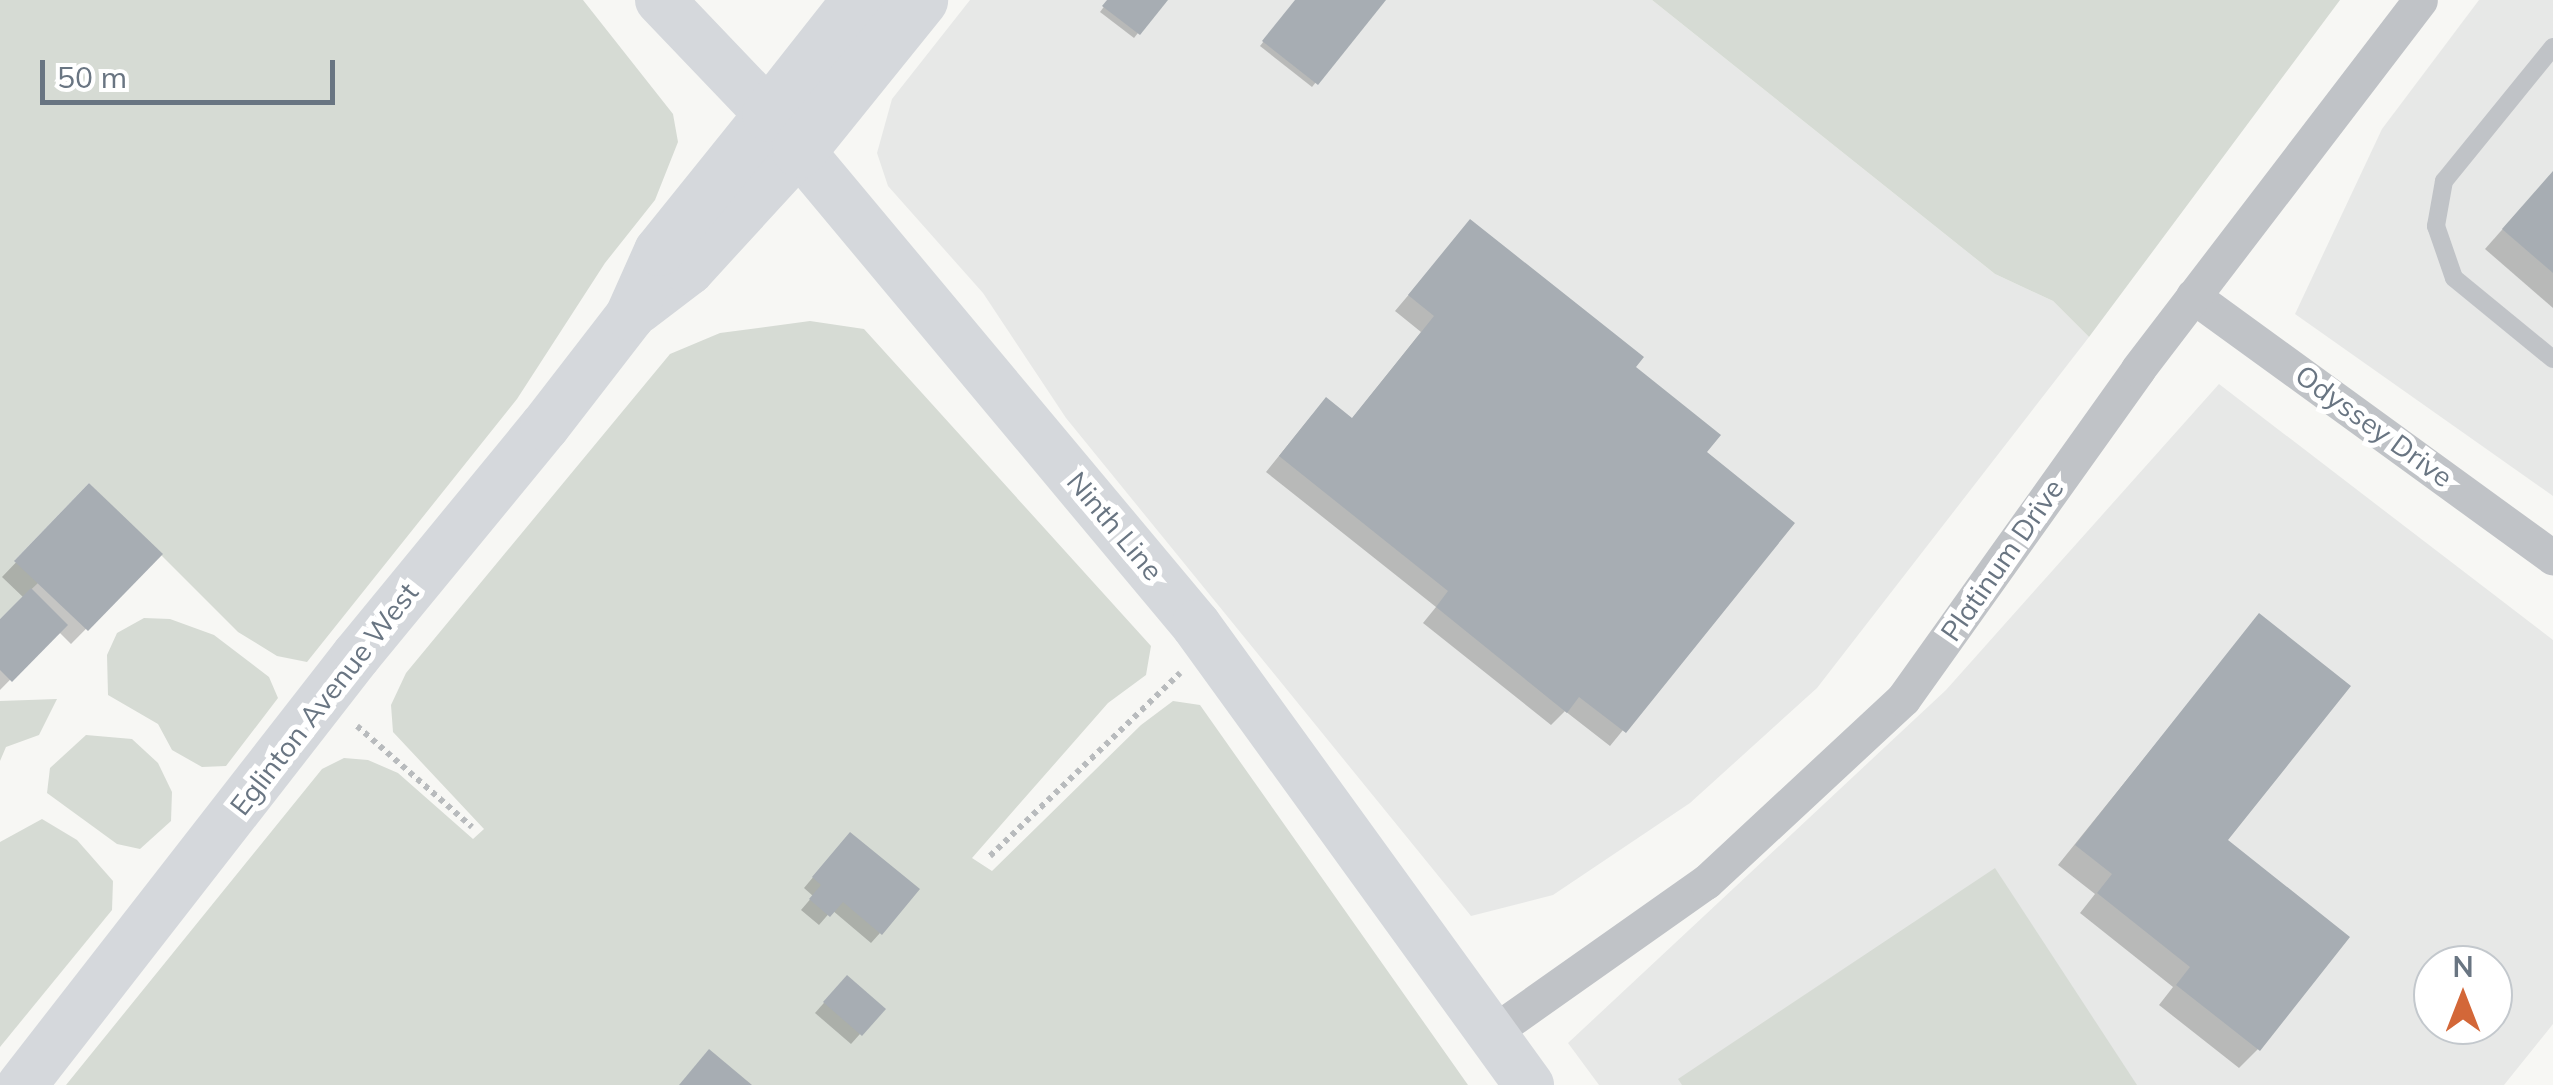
<!DOCTYPE html>
<html>
<head>
<meta charset="utf-8">
<style>
  body { margin:0 }
  #map { position:relative; width:2553px; height:1085px; overflow:hidden; background:#f7f7f4; font-family:Mulish,sans-serif }
  div>[style] { position:absolute }
  .built>* { inset:0; background:#e7e8e7 }
  .green>* { inset:0; background:#d6dbd4 }
  .shadow>* { inset:0; background:#0003 }
  .building>* { inset:0; background:#a7adb3 }
  .path>* { height:6px; margin-top:-3px; transform-origin:0; background:repeating-linear-gradient(90deg,#b8bbbd 0 5px,transparent 0 10px) }
  .service>* { height:18px; margin:-9px; padding:0 9px; transform-origin:9px; border-radius:9px; background:#c0c3c7 }
  .minor>* { height:35px; margin:-17.5px; padding:0 17.5px; transform-origin:17.5px; border-radius:17.5px; background:#c0c3c7 }
  .secondary>* { height:50px; margin:-25px; padding:0 25px; transform-origin:25px; border-radius:25px; background:#d5d8dc }
  .primary>* { height:55px; margin:-27.5px; padding:0 27.5px; transform-origin:27.5px; border-radius:27.5px; background:#d5d8dc }
  span { translate:-50% -50%; white-space:nowrap; text-align:center; line-height:1.15; -webkit-text-stroke:10px #fff; paint-order:stroke }
  .street-label { font-size:28px; color:#697582 }
  .north { position:absolute; left:2413px; top:945px; width:100px; height:100px; box-sizing:border-box; background:#fff; border:2px solid #c3c8cd; border-radius:50%; rotate:0deg; font-size:28px; font-weight:700; line-height:40px; text-align:center; color:#697582 }
  .north::after { content:''; display:block; margin:auto; width:35px; height:45px; background:#d36738; clip-path:polygon(50% 0,100% 100%,50% 72%,0 100%) }
  .scale { position:absolute; left:40px; top:60px; width:295px; height:45px; box-sizing:border-box; border:5px solid #697582; border-top:0; padding-left:12px; font-size:30px; line-height:35px; white-space:nowrap; color:#697582; -webkit-text-stroke:8px #fff; paint-order:stroke }
</style>
</head>
<body>
<div id="map">
  <div class="built">
    <div style="clip-path:polygon(970px 0,1652px 0,1995px 274px,2053px 301px,2089px 337px,1817px 688px,1690px 803px,1553px 895px,1471px 916px,1066px 418px,983px 293px,888px 186px,877px 153px,892px 99px)"></div>
    <div style="clip-path:polygon(2479px 0,2553px 0,2553px 496px,2295px 314px,2382px 129px)"></div>
    <div style="clip-path:polygon(evenodd,2219px 384px,2553px 640px,2553px 1024px,2504px 1085px,1599px 1085px,1568px 1043px,1946px 690px,2219px 384px,2433px 965px,2493px 965px,2493px 1025px,2433px 1025px,2433px 965px)"></div>
  </div>
  <div class="green">
    <div style="clip-path:polygon(0 0,583px 0,673px 114px,678px 142px,655px 200px,605px 263px,517px 399px,307px 662px,277px 656px,238px 632px,89px 483px,15px 560px,38px 583px,0 619px)"></div>
    <div style="clip-path:polygon(1652px 0,2340px 0,2089px 337px,2053px 301px,1995px 274px)"></div>
    <div style="clip-path:polygon(810px 321px,864px 329px,1151px 646px,1146px 675px,1108px 703px,972px 858px,992px 871px,1141px 725px,1173px 701px,1200px 705px,1468px 1085px,66px 1085px,322px 769px,344px 758px,368px 760px,398px 773px,473px 839px,484px 829px,393px 732px,391px 705px,406px 673px,670px 354px,720px 333px)"></div>
    <div style="clip-path:polygon(144px 618px,170px 619px,214px 635px,269px 677px,278px 698px,226px 766px,202px 767px,172px 750px,158px 724px,108px 695px,107px 655px,117px 633px)"></div>
    <div style="clip-path:polygon(57px 699px,39px 735px,6px 747px,0 761px,0 701px)"></div>
    <div style="clip-path:polygon(86px 735px,132px 739px,158px 763px,172px 792px,171px 821px,140px 849px,117px 844px,47px 793px,50px 768px)"></div>
    <div style="clip-path:polygon(42px 819px,77px 840px,113px 881px,112px 910px,0 1047px,0 842px)"></div>
    <div style="clip-path:polygon(1995px 868px,2137px 1085px,1682px 1085px,1678px 1079px)"></div>
  </div>
  <div class="shadow">
    <div style="clip-path:polygon(1109px 0,1164px 0,1134px 38px,1100px 12px)"></div>
    <div style="clip-path:polygon(1297px 0,1382px 0,1312px 87px,1260px 46px)"></div>
    <div style="clip-path:polygon(2553px 172px,2553px 308px,2485px 249px)"></div>
    <div style="clip-path:polygon(1470px 222px,1632px 368px,1704px 453px,1792px 523px,1610px 746px,1565px 711px,1551px 725px,1423px 623px,1436px 607px,1266px 472px,1312px 415px,1351px 420px,1421px 332px,1395px 311px)"></div>
    <div style="clip-path:polygon(89px 486px,160px 554px,71px 644px,58px 631px,0 690px,0 622px,24px 598px,2px 577px)"></div>
    <div style="clip-path:polygon(2259px 616px,2224px 841px,2258px 1049px,2239px 1068px,2159px 1005px,2173px 987px,2080px 913px,2095px 894px,2058px 865px)"></div>
    <div style="clip-path:polygon(840px 845px,880px 933px,871px 943px,832px 910px,819px 925px,801px 910px,813px 896px,804px 888px)"></div>
    <div style="clip-path:polygon(837px 988px,860px 1034px,851px 1044px,815px 1013px)"></div>
  </div>
  <div class="building">
    <div style="clip-path:polygon(1107px 0,1168px 0,1140px 35px,1102px 6px)"></div>
    <div style="clip-path:polygon(1295px 0,1386px 0,1318px 85px,1262px 41px)"></div>
    <div style="clip-path:polygon(2553px 171px,2553px 273px,2502px 229px)"></div>
    <div style="clip-path:polygon(1470px 219px,1644px 357px,1636px 367px,1721px 435px,1707px 452px,1795px 523px,1626px 733px,1579px 697px,1567px 713px,1436px 607px,1448px 591px,1279px 456px,1326px 397px,1352px 418px,1385px 377px,1434px 316px,1408px 295px)"></div>
    <div style="clip-path:polygon(89px 483px,163px 554px,88px 631px,14px 561px)"></div>
    <div style="clip-path:polygon(31px 588px,68px 625px,12px 682px,0 670px,0 619px)"></div>
    <div style="clip-path:polygon(2259px 613px,2351px 686px,2228px 840px,2350px 937px,2260px 1051px,2176px 985px,2190px 967px,2097px 893px,2112px 874px,2075px 845px)"></div>
    <div style="clip-path:polygon(850px 832px,920px 889px,882px 935px,843px 902px,830px 917px,809px 899px,821px 885px,812px 877px)"></div>
    <div style="clip-path:polygon(847px 975px,886px 1009px,862px 1036px,823px 1002px)"></div>
    <div style="clip-path:polygon(709px 1049px,752px 1085px,679px 1085px)"></div>
  </div>
  <div class="path">
    <div style="left:357px;top:726px;width:153px;rotate:41.3deg"></div>
    <div style="left:990px;top:856px;width:264px;rotate:-43.9deg"></div>
  </div>
  <div class="service">
    <div style="left:2553px;top:47px;width:173px;rotate:129.1deg"></div>
    <div style="left:2444px;top:181px;width:46px;rotate:100.1deg"></div>
    <div style="left:2436px;top:226px;width:55px;rotate:70.9deg"></div>
    <div style="left:2454px;top:278px;width:128px;rotate:39.3deg"></div>
  </div>
  <div class="minor">
    <div style="left:2193px;top:296px;width:445px;rotate:36deg"></div>
    <div style="left:1493px;top:1032px;width:261px;rotate:-35.2deg"></div>
    <div style="left:1706px;top:882px;width:269px;rotate:-42.9deg"></div>
    <div style="left:1903px;top:699px;width:405px;rotate:-54.5deg"></div>
    <div style="left:2138px;top:369px;width:464px;rotate:-52.6deg"></div>
  </div>
  <div class="secondary">
    <div style="left:660px;top:0;width:158px;rotate:46.3deg"></div>
    <div style="left:769px;top:114px;width:666px;rotate:50.12deg"></div>
    <div style="left:1196px;top:625px;width:568px;rotate:54.1deg"></div>
    <div style="left:638px;top:309px;width:64px;rotate:-37.4deg"></div>
    <div style="left:689px;top:270px;width:163px;rotate:-47.5deg"></div>
    <div style="left:22px;top:1085px;width:544px;rotate:-52.1deg"></div>
    <div style="left:356px;top:656px;width:298px;rotate:-50.6deg"></div>
    <div style="left:545px;top:426px;width:139px;rotate:-52.3deg"></div>
    <div style="left:630px;top:316px;width:71px;rotate:-66deg"></div>
    <div style="left:659px;top:251px;width:176px;rotate:-51.2deg"></div>
  </div>
  <div class="primary">
    <div style="left:769px;top:114px;width:145px;rotate:-51.7deg"></div>
    <div style="left:799px;top:150px;width:193px;rotate:-51.1deg"></div>
  </div>
  <div class="street-label">
    <span style="left:2374px;top:426px;rotate:36deg">Odyssey Drive</span>
    <span style="left:1115px;top:526px;rotate:50deg">Ninth Line</span>
    <span style="left:2002px;top:560px;rotate:-55deg">Platinum Drive</span>
    <span style="left:324px;top:699px;rotate:-52deg">Eglinton Avenue West</span>
  </div>
  <div class="north">N</div>
  <div class="scale">50 m</div>
</div>
</body>
</html>
